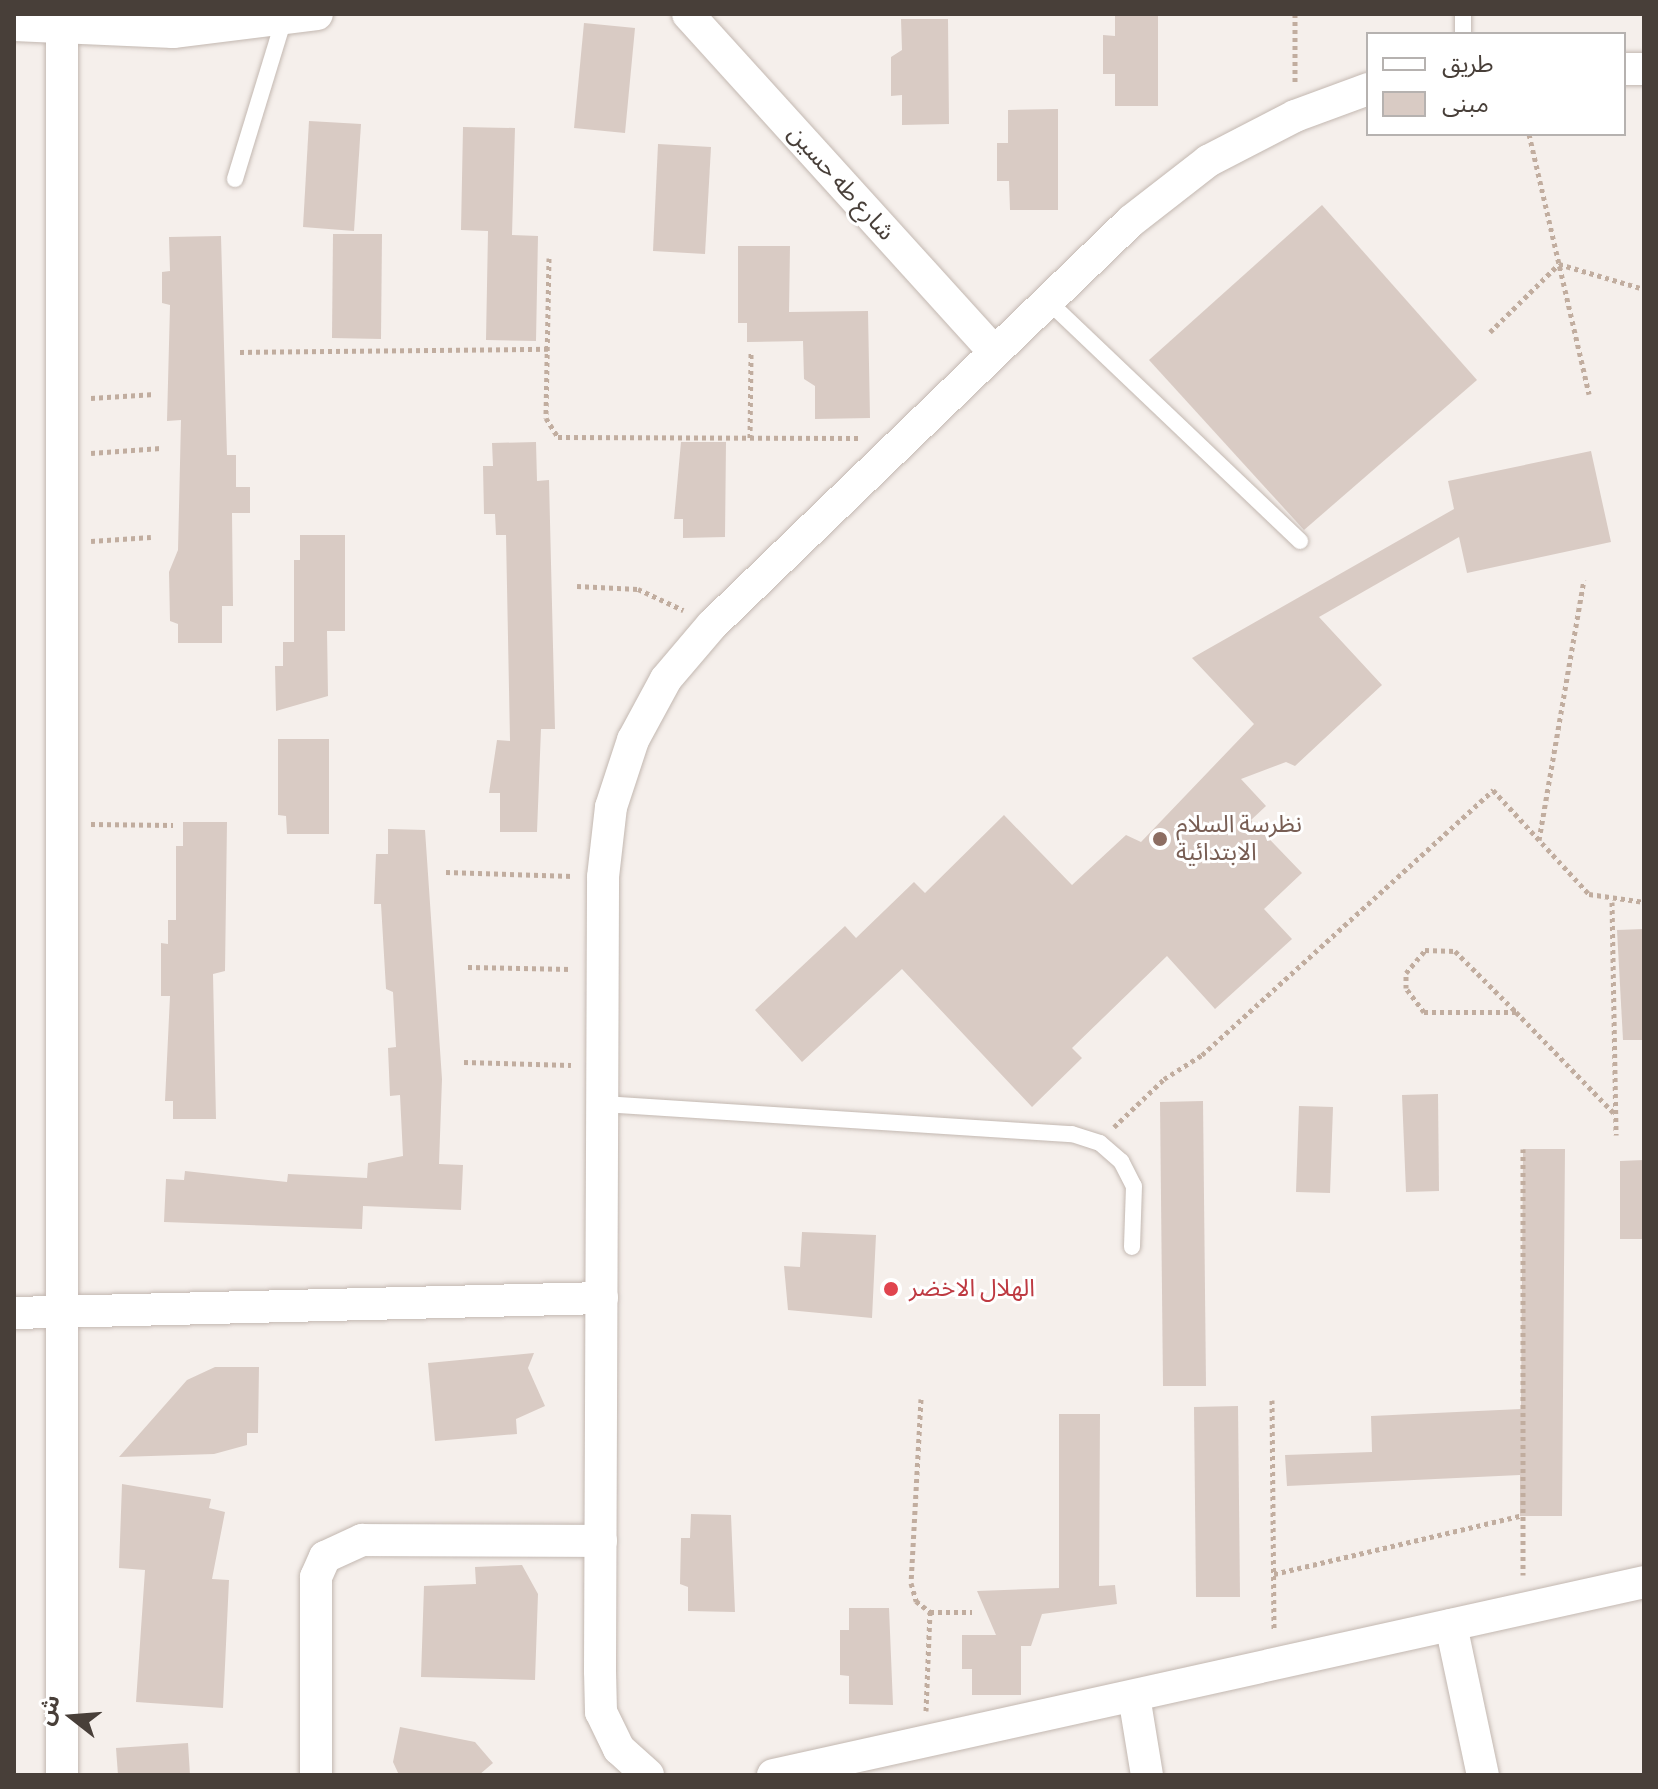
<!DOCTYPE html>
<html>
<head>
<meta charset="utf-8">
<style>
  body { margin:0 }
  #map { position:relative; width:1658px; height:1789px; overflow:hidden; background:#f5efeb; font-family:"Source Sans 3","Noto Sans Arabic",sans-serif }
  div>[style] { position:absolute }
  .building>* { inset:0; background:#d9cbc4 }
  .path>* { height:5px; margin-top:-2.5px; transform-origin:0; background:repeating-linear-gradient(90deg,#c1ad9f 0 4px,transparent 0 8px) }
  .roads { filter:drop-shadow(0 0 2px #c3b8b1) drop-shadow(0 0 2px #c3b8b1) }
  .service>* { height:16px; margin:-8px; padding:0 8px; transform-origin:8px; border-radius:8px; background:#fff }
  .minor>* { height:32px; margin:-16px; padding:0 16px; transform-origin:16px; border-radius:16px; background:#fff }
  .dots>* { width:22px; height:22px; translate:-50% -50%; box-sizing:border-box; border:4px solid #fff; border-radius:50% }
  span { translate:-50% -50%; white-space:nowrap; text-align:center; line-height:1.15; -webkit-text-stroke:6px #fff; paint-order:stroke }
  .street-label { font-size:24px; color:#483f39 }
  .education-label { font-size:24px; color:#785e54 }
  .left { translate:0 -50%; text-align:left }
  .health-label { font-size:24px; color:#be3a42 }
  .frame { position:absolute; inset:0; border:16px solid #483f39; pointer-events:none }
  .legend { position:absolute; left:1366px; top:32px; width:260px; height:104px; box-sizing:border-box; background:#fff; border:2px solid #b6b2b0; margin:0; padding:10px 14px; list-style:none; font-size:24px; color:#483f39 }
  .legend li { display:flex; align-items:center; gap:16px; height:40px }
  .legend b { width:40px; border:2px solid #b6b2b0 }
  .north { position:absolute; left:32px; top:1677px; width:80px; height:80px; -webkit-text-stroke:6px #fff; paint-order:stroke; rotate:287deg; font-size:22px; font-weight:700; line-height:32px; text-align:center; color:#483f39 }
  .north::after { content:''; display:block; margin:auto; width:28px; height:36px; background:#483f39; clip-path:polygon(50% 0,100% 100%,50% 72%,0 100%) }
</style>
</head>
<body>
<div id="map">
  <div class="building">
    <div style="clip-path:polygon(1115px 14px,1158px 14px,1158px 106px,1115px 106px,1115px 74px,1103px 74px,1103px 35px,1115px 36px)"></div>
    <div style="clip-path:polygon(901px 19px,948px 19px,949px 124px,902px 125px,902px 95px,891px 96px,891px 57px,902px 50px)"></div>
    <div style="clip-path:polygon(584px 23px,635px 28px,625px 133px,574px 128px)"></div>
    <div style="clip-path:polygon(1058px 109px,1058px 210px,1010px 210px,1009px 181px,997px 181px,997px 143px,1008px 143px,1008px 110px)"></div>
    <div style="clip-path:polygon(309px 121px,361px 124px,354px 231px,303px 227px)"></div>
    <div style="clip-path:polygon(463px 127px,515px 128px,512px 235px,538px 236px,536px 341px,486px 340px,488px 231px,461px 230px)"></div>
    <div style="clip-path:polygon(658px 144px,711px 147px,705px 254px,653px 251px)"></div>
    <div style="clip-path:polygon(1322px 205px,1477px 380px,1304px 530px,1149px 360px)"></div>
    <div style="clip-path:polygon(333px 234px,382px 234px,381px 339px,332px 338px)"></div>
    <div style="clip-path:polygon(221px 236px,227px 455px,236px 455px,236px 487px,250px 487px,250px 513px,232px 513px,233px 606px,222px 606px,222px 643px,178px 643px,178px 624px,170px 621px,169px 572px,178px 550px,181px 420px,167px 421px,170px 305px,162px 303px,162px 272px,170px 271px,169px 237px)"></div>
    <div style="clip-path:polygon(738px 246px,790px 246px,789px 312px,868px 311px,870px 418px,815px 419px,815px 386px,804px 379px,803px 341px,747px 342px,747px 323px,738px 323px)"></div>
    <div style="clip-path:polygon(536px 442px,537px 481px,549px 480px,555px 729px,541px 729px,537px 832px,500px 832px,500px 793px,489px 793px,497px 740px,510px 741px,506px 535px,496px 535px,495px 514px,484px 514px,483px 466px,493px 466px,492px 443px)"></div>
    <div style="clip-path:polygon(681px 442px,726px 442px,725px 537px,683px 538px,683px 519px,674px 519px)"></div>
    <div style="clip-path:polygon(1591px 451px,1611px 542px,1467px 573px,1459px 537px,1319px 617px,1382px 685px,1295px 766px,1286px 762px,1241px 779px,1266px 806px,1251px 820px,1302px 873px,1264px 909px,1292px 939px,1215px 1009px,1167px 956px,1072px 1048px,1082px 1058px,1032px 1107px,902px 969px,802px 1062px,755px 1010px,845px 926px,856px 938px,914px 882px,925px 893px,1004px 815px,1072px 885px,1126px 835px,1141px 842px,1254px 724px,1192px 658px,1454px 509px,1448px 481px)"></div>
    <div style="clip-path:polygon(300px 535px,345px 535px,345px 631px,327px 631px,328px 696px,276px 711px,275px 666px,283px 666px,283px 642px,294px 642px,294px 560px,300px 560px)"></div>
    <div style="clip-path:polygon(278px 739px,329px 739px,329px 834px,287px 834px,286px 816px,278px 815px)"></div>
    <div style="clip-path:polygon(183px 822px,227px 822px,225px 971px,213px 974px,216px 1119px,173px 1119px,173px 1101px,165px 1101px,170px 996px,161px 996px,161px 943px,168px 944px,168px 920px,176px 920px,176px 846px,183px 846px)"></div>
    <div style="clip-path:polygon(388px 829px,425px 830px,442px 1079px,439px 1164px,463px 1165px,461px 1210px,363px 1206px,362px 1229px,164px 1222px,166px 1179px,184px 1180px,185px 1171px,287px 1182px,288px 1174px,367px 1178px,368px 1163px,403px 1156px,400px 1095px,390px 1096px,388px 1048px,396px 1047px,393px 992px,386px 989px,381px 904px,374px 904px,376px 854px,388px 854px)"></div>
    <div style="clip-path:polygon(1644px 929px,1644px 1040px,1623px 1040px,1617px 930px)"></div>
    <div style="clip-path:polygon(1438px 1094px,1439px 1191px,1406px 1192px,1402px 1095px)"></div>
    <div style="clip-path:polygon(1203px 1101px,1206px 1386px,1163px 1386px,1160px 1102px)"></div>
    <div style="clip-path:polygon(1299px 1106px,1333px 1107px,1330px 1193px,1296px 1192px)"></div>
    <div style="clip-path:polygon(1523px 1149px,1565px 1149px,1562px 1516px,1520px 1516px,1520px 1475px,1287px 1486px,1285px 1455px,1372px 1452px,1371px 1416px,1521px 1409px)"></div>
    <div style="clip-path:polygon(1644px 1160px,1644px 1239px,1620px 1239px,1620px 1161px)"></div>
    <div style="clip-path:polygon(802px 1232px,876px 1235px,872px 1318px,788px 1310px,784px 1266px,800px 1267px)"></div>
    <div style="clip-path:polygon(534px 1353px,528px 1368px,545px 1406px,516px 1419px,517px 1434px,435px 1441px,428px 1363px)"></div>
    <div style="clip-path:polygon(215px 1367px,259px 1367px,258px 1433px,247px 1433px,247px 1445px,214px 1454px,119px 1457px,187px 1380px)"></div>
    <div style="clip-path:polygon(1238px 1406px,1240px 1597px,1196px 1597px,1194px 1407px)"></div>
    <div style="clip-path:polygon(1059px 1414px,1100px 1414px,1099px 1586px,1115px 1585px,1117px 1604px,1042px 1614px,1031px 1646px,1021px 1646px,1021px 1695px,972px 1695px,972px 1669px,962px 1669px,962px 1635px,996px 1635px,977px 1591px,1059px 1588px)"></div>
    <div style="clip-path:polygon(122px 1484px,211px 1499px,209px 1508px,225px 1512px,212px 1579px,229px 1580px,223px 1708px,136px 1702px,145px 1570px,119px 1568px)"></div>
    <div style="clip-path:polygon(691px 1514px,731px 1515px,735px 1612px,688px 1611px,688px 1587px,680px 1584px,681px 1538px,690px 1538px)"></div>
    <div style="clip-path:polygon(522px 1565px,538px 1594px,535px 1680px,421px 1677px,424px 1586px,476px 1584px,475px 1567px)"></div>
    <div style="clip-path:polygon(849px 1608px,889px 1608px,893px 1705px,849px 1704px,849px 1676px,840px 1675px,840px 1630px,849px 1630px)"></div>
    <div style="clip-path:polygon(400px 1727px,475px 1742px,493px 1763px,479px 1775px,399px 1775px,393px 1762px)"></div>
    <div style="clip-path:polygon(188px 1743px,190px 1775px,118px 1775px,116px 1748px)"></div>
  </div>
  <div class="path">
    <div style="left:1295px;top:14px;width:69px;rotate:90deg"></div>
    <div style="left:1529px;top:134px;width:267px;rotate:77deg"></div>
    <div style="left:549px;top:258px;width:160px;rotate:91.1deg"></div>
    <div style="left:546px;top:418px;width:22px;rotate:58deg"></div>
    <div style="left:558px;top:437px;width:303px;rotate:0.2deg"></div>
    <div style="left:1490px;top:332px;width:97px;rotate:-44.6deg"></div>
    <div style="left:1559px;top:264px;width:89px;rotate:16.4deg"></div>
    <div style="left:240px;top:352px;width:308px;rotate:-0.6deg"></div>
    <div style="left:91px;top:398px;width:64px;rotate:-3.6deg"></div>
    <div style="left:750px;top:438px;width:87px;rotate:-89.3deg"></div>
    <div style="left:91px;top:453px;width:70px;rotate:-4.1deg"></div>
    <div style="left:91px;top:541px;width:60px;rotate:-3.8deg"></div>
    <div style="left:577px;top:586px;width:61px;rotate:2.8deg"></div>
    <div style="left:638px;top:589px;width:50px;rotate:25deg"></div>
    <div style="left:91px;top:824px;width:82px;rotate:0.7deg"></div>
    <div style="left:1539px;top:840px;width:264px;rotate:-80.2deg"></div>
    <div style="left:446px;top:872px;width:127px;rotate:1.8deg"></div>
    <div style="left:1612px;top:902px;width:233px;rotate:89deg"></div>
    <div style="left:468px;top:967px;width:103px;rotate:1.1deg"></div>
    <div style="left:1516px;top:1012px;width:92px;rotate:180deg"></div>
    <div style="left:1424px;top:1012px;width:30px;rotate:-127deg"></div>
    <div style="left:1406px;top:988px;width:15px;rotate:-90deg"></div>
    <div style="left:1406px;top:973px;width:30px;rotate:-50deg"></div>
    <div style="left:1425px;top:950px;width:30px;rotate:2deg"></div>
    <div style="left:1455px;top:951px;width:86px;rotate:45deg"></div>
    <div style="left:1516px;top:1012px;width:142px;rotate:45.9deg"></div>
    <div style="left:464px;top:1062px;width:107px;rotate:1.6deg"></div>
    <div style="left:1114px;top:1127px;width:69px;rotate:-43.8deg"></div>
    <div style="left:1164px;top:1079px;width:45px;rotate:-32.3deg"></div>
    <div style="left:1202px;top:1055px;width:394px;rotate:-42.3deg"></div>
    <div style="left:1493px;top:790px;width:142px;rotate:47.3deg"></div>
    <div style="left:1589px;top:894px;width:56px;rotate:8.3deg"></div>
    <div style="left:1523px;top:1149px;width:426px;rotate:90deg"></div>
    <div style="left:921px;top:1399px;width:184px;rotate:93.1deg"></div>
    <div style="left:911px;top:1583px;width:19px;rotate:74deg"></div>
    <div style="left:916px;top:1601px;width:18px;rotate:38deg"></div>
    <div style="left:930px;top:1612px;width:42px"></div>
    <div style="left:1272px;top:1400px;width:231px;rotate:89.5deg"></div>
    <div style="left:1274px;top:1574px;width:253px;rotate:-13.3deg"></div>
    <div style="left:926px;top:1711px;width:99px;rotate:-87.7deg"></div>
  </div>
  <div class="roads">
    <div class="service">
      <div style="left:1463px;top:14px;width:20px;rotate:90deg"></div>
      <div style="left:235px;top:179px;width:164px;rotate:-73deg"></div>
      <div style="left:1048px;top:301px;width:348px;rotate:43.6deg"></div>
      <div style="left:603px;top:1104px;width:470px;rotate:3.7deg"></div>
      <div style="left:1072px;top:1134px;width:29px;rotate:18deg"></div>
      <div style="left:1100px;top:1143px;width:28px;rotate:41deg"></div>
      <div style="left:1121px;top:1161px;width:28px;rotate:63deg"></div>
      <div style="left:1134px;top:1186px;width:61px;rotate:91.9deg"></div>
    </div>
    <div class="minor">
      <div style="left:688px;top:14px;width:456px;rotate:47.8deg"></div>
      <div style="left:14px;top:25px;width:159px;rotate:2.5deg"></div>
      <div style="left:173px;top:32px;width:145px;rotate:-7.1deg"></div>
      <div style="left:1624px;top:69px;width:20px"></div>
      <div style="left:14px;top:1313px;width:588px;rotate:-1.46deg"></div>
      <div style="left:1451px;top:1625px;width:153px;rotate:78deg"></div>
      <div style="left:1134px;top:1696px;width:80px;rotate:80.7deg"></div>
      <div style="left:62px;top:1775px;width:1748px;rotate:-90deg"></div>
      <div style="left:316px;top:1775px;width:198px;rotate:-90deg"></div>
      <div style="left:316px;top:1577px;width:22px;rotate:-66deg"></div>
      <div style="left:325px;top:1557px;width:41px;rotate:-24.7deg"></div>
      <div style="left:362px;top:1540px;width:239px;rotate:0.2deg"></div>
      <div style="left:648px;top:1775px;width:39px;rotate:-138deg"></div>
      <div style="left:619px;top:1749px;width:41px;rotate:-115.9deg"></div>
      <div style="left:601px;top:1712px;width:41px;rotate:-91.4deg"></div>
      <div style="left:600px;top:1671px;width:794px;rotate:-89.78deg"></div>
      <div style="left:603px;top:877px;width:70px;rotate:-83.5deg"></div>
      <div style="left:611px;top:807px;width:71px;rotate:-71.8deg"></div>
      <div style="left:633px;top:740px;width:69px;rotate:-61.6deg"></div>
      <div style="left:666px;top:679px;width:71px;rotate:-49.6deg"></div>
      <div style="left:712px;top:625px;width:582px;rotate:-43.96deg"></div>
      <div style="left:1131px;top:221px;width:98px;rotate:-37.9deg"></div>
      <div style="left:1208px;top:161px;width:98px;rotate:-27.3deg"></div>
      <div style="left:1295px;top:116px;width:78px;rotate:-20.3deg"></div>
      <div style="left:773px;top:1775px;width:892px;rotate:-12.49deg"></div>
    </div>
  </div>
  <div class="dots">
    <div style="left:1160px;top:839px;background:#8d6e63"></div>
    <div style="left:891px;top:1289px;background:#e0444e"></div>
  </div>
  <div class="street-label">
    <span style="left:841px;top:183px;rotate:48deg">شارع طه حسين</span>
  </div>
  <div class="education-label">
    <span class="left" style="left:1176px;top:839px">نظرسة السلام<br>الابتدائية</span>
  </div>
  <div class="health-label">
    <span class="left" style="left:909px;top:1289px">الهلال الاخضر</span>
  </div>
  <div class="frame"></div>
  <ul class="legend">
  <li><b style="height:10px;background:#fff"></b>طريق</li>
  <li><b style="height:22px;background:#d9cbc4"></b>مبنى</li>
  </ul>
  <div class="north">ش</div>
</div>
</body>
</html>
